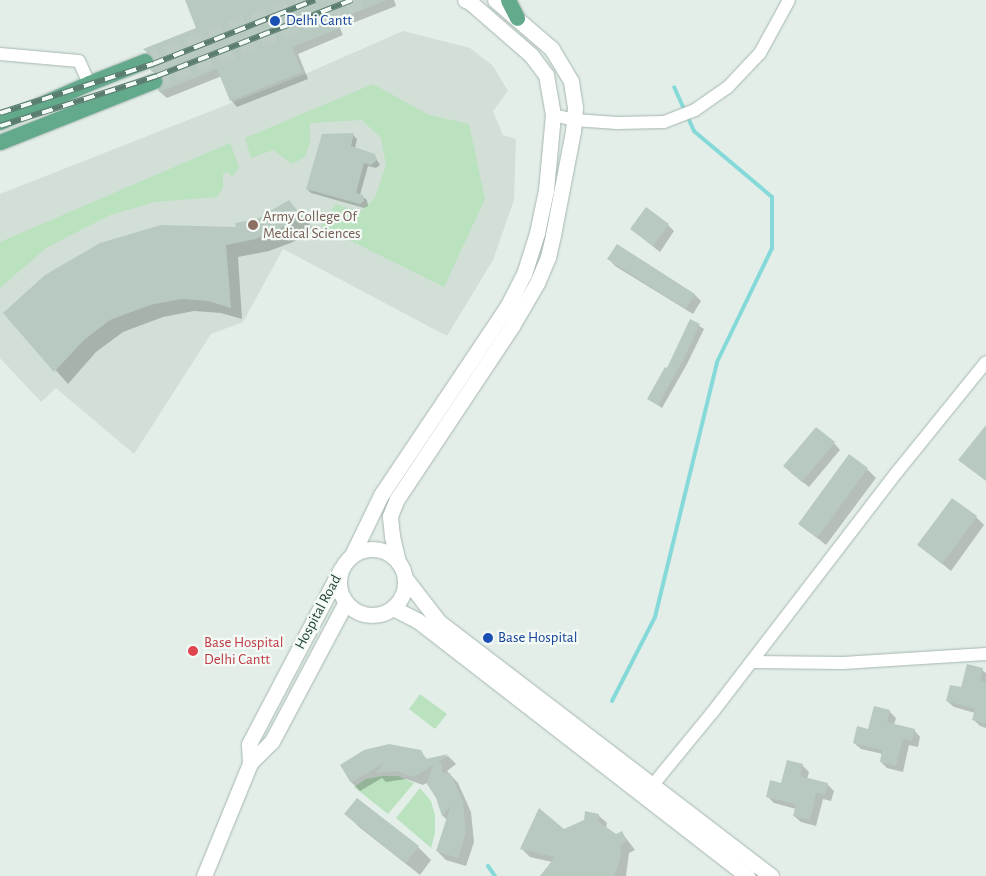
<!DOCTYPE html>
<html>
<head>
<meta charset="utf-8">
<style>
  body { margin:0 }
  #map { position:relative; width:986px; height:876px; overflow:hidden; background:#e3eee8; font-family:"Alegreya Sans",sans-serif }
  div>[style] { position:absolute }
  .built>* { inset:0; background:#d1dfd6 }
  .green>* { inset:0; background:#bae2be }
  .shadow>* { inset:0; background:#0003 }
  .stream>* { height:4px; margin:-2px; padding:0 2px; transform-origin:2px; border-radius:2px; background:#86d9d9 }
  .building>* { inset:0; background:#b8cac0 }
  .primary-tunnel>* { height:15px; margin-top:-7.5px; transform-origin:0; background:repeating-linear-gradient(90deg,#bcccc4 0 15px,transparent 0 23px) }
  .roads { filter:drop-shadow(0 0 1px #a5b7ae) drop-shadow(0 0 1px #a5b7ae) }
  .minor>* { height:12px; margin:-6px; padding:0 6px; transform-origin:6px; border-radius:6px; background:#fff }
  .tertiary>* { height:15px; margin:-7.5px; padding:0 7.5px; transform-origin:7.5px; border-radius:7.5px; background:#fff }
  .tertiary>.ring { margin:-7.5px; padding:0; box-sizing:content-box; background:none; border:15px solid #fff; border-radius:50% }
  .primary>* { height:15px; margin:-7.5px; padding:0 7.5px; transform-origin:7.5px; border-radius:7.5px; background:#63a98c }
  .rail>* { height:5.5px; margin-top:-2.75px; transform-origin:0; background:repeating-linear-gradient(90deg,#f4faf6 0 11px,#5b7d6f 0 22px); box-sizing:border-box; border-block:1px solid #5b7d6f }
  .dots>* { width:14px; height:14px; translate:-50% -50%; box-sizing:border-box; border:2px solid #f4faf6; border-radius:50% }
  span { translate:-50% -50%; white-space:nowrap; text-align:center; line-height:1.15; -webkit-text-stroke:4.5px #f4faf6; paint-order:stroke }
  .transit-label { font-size:15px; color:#164399 }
  .left { translate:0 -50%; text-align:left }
  .education-label { font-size:15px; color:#785e54 }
  .street-label { font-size:15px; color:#204234 }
  .health-label { font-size:15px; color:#be3a42 }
</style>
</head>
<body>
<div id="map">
  <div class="built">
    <div style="clip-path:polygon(403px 31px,470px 48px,493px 66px,508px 91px,493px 111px,503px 135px,516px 139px,514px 200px,493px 260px,447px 336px,283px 249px,243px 322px,211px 334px,134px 454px,56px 388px,41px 402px,0 358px,0 194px,305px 74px)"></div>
  </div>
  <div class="green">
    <div style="clip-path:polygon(373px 84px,429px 115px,469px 124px,485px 199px,444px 287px,321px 226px,336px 204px,360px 212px,375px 198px,386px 165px,381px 138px,362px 120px,310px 123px,310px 141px,305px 157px,292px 164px,273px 150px,251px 158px,245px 138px)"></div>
    <div style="clip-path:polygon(230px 143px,239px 167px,232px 177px,229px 172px,223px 173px,223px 188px,217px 197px,155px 202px,110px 215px,46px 248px,0 288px,0 242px)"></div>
    <div style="clip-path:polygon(420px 694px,447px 714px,435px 729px,409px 709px)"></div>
    <div style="clip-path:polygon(382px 776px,398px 776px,414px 783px,388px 814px,354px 787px,366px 779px)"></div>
    <div style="clip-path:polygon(420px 788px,431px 801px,435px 816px,435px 833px,431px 848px,396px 818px)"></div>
  </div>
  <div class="shadow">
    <div style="clip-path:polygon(187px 0,394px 0,396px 6px,340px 28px,343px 35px,298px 54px,308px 79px,237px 107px,231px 100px,222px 76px,167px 98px,160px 92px,164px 79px,159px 78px,153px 71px,155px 59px,145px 50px,198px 29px)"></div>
    <div style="clip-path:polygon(353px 135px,357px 139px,355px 148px,374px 155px,380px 165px,376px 168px,368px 166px,360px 195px,367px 200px,368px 206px,364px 208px,311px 193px,307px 189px)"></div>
    <div style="clip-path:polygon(288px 201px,313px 228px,293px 242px,269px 251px,238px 257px,242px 319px,221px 313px,194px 311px,163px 317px,123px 332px,96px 352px,68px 384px,5px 313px,237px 228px,257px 220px)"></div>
    <div style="clip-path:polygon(668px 225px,674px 231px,660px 252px,631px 229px)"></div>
    <div style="clip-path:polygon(617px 246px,695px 295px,701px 301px,693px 314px,615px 266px,609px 259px)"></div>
    <div style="clip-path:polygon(691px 321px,704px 329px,687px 364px,662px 408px,648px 399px,667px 370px)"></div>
    <div style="clip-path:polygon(834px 443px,840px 450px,809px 487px,791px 473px)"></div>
    <div style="clip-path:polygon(867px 469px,876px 478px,826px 545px,800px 524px)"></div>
    <div style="clip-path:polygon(976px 517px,984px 525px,951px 571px,919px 545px)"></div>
    <div style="clip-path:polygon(982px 670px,986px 673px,986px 728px,980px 726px,974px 720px,975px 713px,954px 707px,947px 701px)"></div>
    <div style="clip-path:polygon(889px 711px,896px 718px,894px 725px,914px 730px,920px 737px,918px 747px,909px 745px,903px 772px,887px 768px,881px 762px,883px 754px,861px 749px,854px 743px)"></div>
    <div style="clip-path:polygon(420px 752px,428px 760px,448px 756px,456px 764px,447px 771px,458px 783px,471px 812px,474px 842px,466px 866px,446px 860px,437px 851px,447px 820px,443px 816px,438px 798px,427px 783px,423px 785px,406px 779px,386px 782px,382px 778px,360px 791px,352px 783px,341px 765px)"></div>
    <div style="clip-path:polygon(802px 765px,809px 772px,807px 779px,827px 784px,834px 791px,831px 801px,823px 799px,816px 826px,801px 822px,794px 816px,796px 809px,774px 803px,768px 797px)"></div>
    <div style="clip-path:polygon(346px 814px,418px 847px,431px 860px,420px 875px,359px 827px)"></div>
    <div style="clip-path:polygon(598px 815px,607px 823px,606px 828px,616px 836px,622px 833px,635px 850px,629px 853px,626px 876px,541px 876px,552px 862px,530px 857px,521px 848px)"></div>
  </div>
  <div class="stream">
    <div style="left:612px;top:701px;width:94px;rotate:-62.9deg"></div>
    <div style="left:655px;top:617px;width:262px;rotate:-76.3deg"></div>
    <div style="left:717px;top:362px;width:127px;rotate:-64.2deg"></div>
    <div style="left:772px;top:248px;width:51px;rotate:-90deg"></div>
    <div style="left:772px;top:197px;width:102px;rotate:-139.8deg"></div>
    <div style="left:694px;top:131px;width:48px;rotate:-114.4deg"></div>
    <div style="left:488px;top:866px;width:12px;rotate:55deg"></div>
  </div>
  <div class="building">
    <div style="clip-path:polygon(185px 0,387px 0,335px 21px,338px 29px,292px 47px,302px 72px,230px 101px,217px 69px,159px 92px,158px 89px,163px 83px,163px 78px,159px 73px,152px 72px,150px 69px,154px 63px,154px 58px,143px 49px,196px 28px)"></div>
    <div style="clip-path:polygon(354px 133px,351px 146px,375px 154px,377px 160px,371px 165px,364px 163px,356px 193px,363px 195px,364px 201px,360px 204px,306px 189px,322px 134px)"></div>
    <div style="clip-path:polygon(289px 200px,301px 215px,280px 229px,256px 239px,226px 245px,231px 308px,208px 301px,181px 299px,150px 305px,110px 320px,84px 340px,54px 372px,3px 313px,45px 275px,100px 243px,161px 225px,236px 227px,235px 223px,257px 219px)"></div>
    <div style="clip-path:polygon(646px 207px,669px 224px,653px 246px,630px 229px)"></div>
    <div style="clip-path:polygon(617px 244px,695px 294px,686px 309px,607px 259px)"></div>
    <div style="clip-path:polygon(690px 319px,700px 324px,683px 360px,658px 405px,647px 399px,665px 367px,667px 368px)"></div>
    <div style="clip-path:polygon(986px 425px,986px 481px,958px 460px)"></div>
    <div style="clip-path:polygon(816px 427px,835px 442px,802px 482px,783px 466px)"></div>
    <div style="clip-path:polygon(849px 454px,868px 468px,817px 538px,798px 524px)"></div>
    <div style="clip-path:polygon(952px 498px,977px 516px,942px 564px,917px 545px)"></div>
    <div style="clip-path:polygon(967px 664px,983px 668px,980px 681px,986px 682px,986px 724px,972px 720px,975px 709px,946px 701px,950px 685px,961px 687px)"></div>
    <div style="clip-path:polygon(874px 706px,890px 710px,887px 722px,915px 729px,912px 741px,903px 739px,896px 766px,880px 762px,882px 750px,853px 743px,857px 726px,868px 729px)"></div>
    <div style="clip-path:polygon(389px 744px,421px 750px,426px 759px,448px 754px,439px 762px,442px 765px,442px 773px,450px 773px,463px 802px,466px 832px,458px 858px,436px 851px,451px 805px,442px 816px,436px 798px,427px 784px,433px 765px,414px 777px,397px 771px,376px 773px,384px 763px,351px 783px,340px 765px,364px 750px)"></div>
    <div style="clip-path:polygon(787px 760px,803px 764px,800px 776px,828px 783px,825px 795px,816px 793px,810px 820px,793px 816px,796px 804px,766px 797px,770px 780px,781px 783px)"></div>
    <div style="clip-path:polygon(357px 798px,419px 846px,406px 863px,344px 814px)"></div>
    <div style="clip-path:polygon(539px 808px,564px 829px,584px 820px,585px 811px,599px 814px,598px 821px,616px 834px,622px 831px,627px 841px,621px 845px,620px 860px,614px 876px,540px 876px,555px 857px,520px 849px)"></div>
  </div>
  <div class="primary-tunnel">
    <div style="left:145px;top:61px;width:172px;rotate:-20.8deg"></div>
    <div style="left:154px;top:81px;width:224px;rotate:-21.2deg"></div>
  </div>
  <div class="roads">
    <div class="minor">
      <div style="left:0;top:54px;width:79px;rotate:5.1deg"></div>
      <div style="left:79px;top:61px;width:24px;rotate:66deg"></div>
      <div style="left:553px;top:115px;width:22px;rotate:13deg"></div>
      <div style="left:574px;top:120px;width:43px;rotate:4deg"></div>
      <div style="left:617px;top:123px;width:47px;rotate:-1.2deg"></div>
      <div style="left:664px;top:122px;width:33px;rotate:-21deg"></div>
      <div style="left:695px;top:110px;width:39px;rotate:-35deg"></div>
      <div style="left:727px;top:88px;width:48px;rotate:-46.7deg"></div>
      <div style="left:760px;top:53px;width:60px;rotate:-61.3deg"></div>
      <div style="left:752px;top:662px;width:91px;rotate:0.6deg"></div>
      <div style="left:843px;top:663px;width:143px;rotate:-3.6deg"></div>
      <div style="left:647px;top:792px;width:102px;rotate:-50.6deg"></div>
      <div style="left:712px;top:713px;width:304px;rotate:-52.5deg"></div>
      <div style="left:897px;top:472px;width:141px;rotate:-51deg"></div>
    </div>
    <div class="tertiary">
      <div class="ring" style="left:339px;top:549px;width:51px;height:51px"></div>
      <div style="left:352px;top:555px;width:67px;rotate:-64.2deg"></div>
      <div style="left:381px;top:495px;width:226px;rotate:-56.2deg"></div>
      <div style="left:507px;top:307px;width:37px;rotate:-63deg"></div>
      <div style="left:524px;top:274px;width:43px;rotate:-72.4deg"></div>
      <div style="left:537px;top:233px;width:44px;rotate:-78.2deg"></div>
      <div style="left:546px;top:190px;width:75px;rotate:-84.7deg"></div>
      <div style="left:553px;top:115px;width:41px;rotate:-99.9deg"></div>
      <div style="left:546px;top:75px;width:25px;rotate:-127deg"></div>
      <div style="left:531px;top:55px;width:81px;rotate:-139deg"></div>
      <div style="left:470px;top:2px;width:5px;rotate:-158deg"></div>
      <div style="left:398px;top:562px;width:27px;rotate:-103deg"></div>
      <div style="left:392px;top:536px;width:20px;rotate:-96deg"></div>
      <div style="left:390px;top:516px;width:18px;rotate:-68deg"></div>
      <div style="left:397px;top:499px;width:208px;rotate:-56.4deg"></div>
      <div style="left:512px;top:326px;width:50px;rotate:-59.8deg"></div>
      <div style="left:537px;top:283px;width:28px;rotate:-67deg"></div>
      <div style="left:548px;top:257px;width:23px;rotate:-77deg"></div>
      <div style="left:553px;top:235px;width:106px;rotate:-79.1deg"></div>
      <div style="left:573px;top:131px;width:24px;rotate:-85deg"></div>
      <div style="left:575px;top:107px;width:26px;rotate:-99deg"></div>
      <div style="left:571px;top:81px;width:37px;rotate:-121deg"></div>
      <div style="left:552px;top:49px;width:75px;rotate:-139.3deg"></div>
      <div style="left:405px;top:578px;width:56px;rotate:52.3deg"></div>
      <div style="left:439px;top:622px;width:418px;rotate:37.4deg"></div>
      <div style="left:393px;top:608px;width:27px;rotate:27deg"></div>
      <div style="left:417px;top:620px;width:418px;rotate:37.8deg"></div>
      <div style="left:250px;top:763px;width:19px;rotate:-93deg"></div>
      <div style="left:249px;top:744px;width:198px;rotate:-62.3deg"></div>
      <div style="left:204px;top:876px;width:122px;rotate:-67.8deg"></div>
      <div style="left:250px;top:763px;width:31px;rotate:-45deg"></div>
      <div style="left:272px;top:741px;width:157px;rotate:-62deg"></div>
    </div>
    <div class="primary">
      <div style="left:508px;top:0;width:20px;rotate:63deg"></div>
      <div style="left:0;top:122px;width:97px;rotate:-23.7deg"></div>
      <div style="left:89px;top:83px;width:60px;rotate:-21.4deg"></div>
      <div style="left:0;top:142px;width:166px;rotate:-21.6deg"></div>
    </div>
  </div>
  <div class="rail">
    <div style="left:0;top:113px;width:161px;rotate:-17.8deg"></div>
    <div style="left:153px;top:64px;width:174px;rotate:-21.6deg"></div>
    <div style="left:0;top:126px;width:165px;rotate:-17.7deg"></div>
    <div style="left:157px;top:76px;width:209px;rotate:-21.3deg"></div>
  </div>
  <div class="dots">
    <div style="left:275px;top:21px;background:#1a4fb4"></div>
    <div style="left:253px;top:225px;background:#8d6e63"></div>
    <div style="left:488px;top:638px;background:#1a4fb4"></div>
    <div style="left:193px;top:651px;background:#e0444e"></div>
  </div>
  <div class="transit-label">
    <span class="left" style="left:286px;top:21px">Delhi Cantt</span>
    <span class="left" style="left:498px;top:638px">Base Hospital</span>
  </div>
  <div class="education-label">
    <span class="left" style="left:263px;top:225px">Army College Of<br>Medical Sciences</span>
  </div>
  <div class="street-label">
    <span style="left:318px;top:612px;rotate:-62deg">Hospital Road</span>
  </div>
  <div class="health-label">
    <span class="left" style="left:204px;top:651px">Base Hospital<br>Delhi Cantt</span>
  </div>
</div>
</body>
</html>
